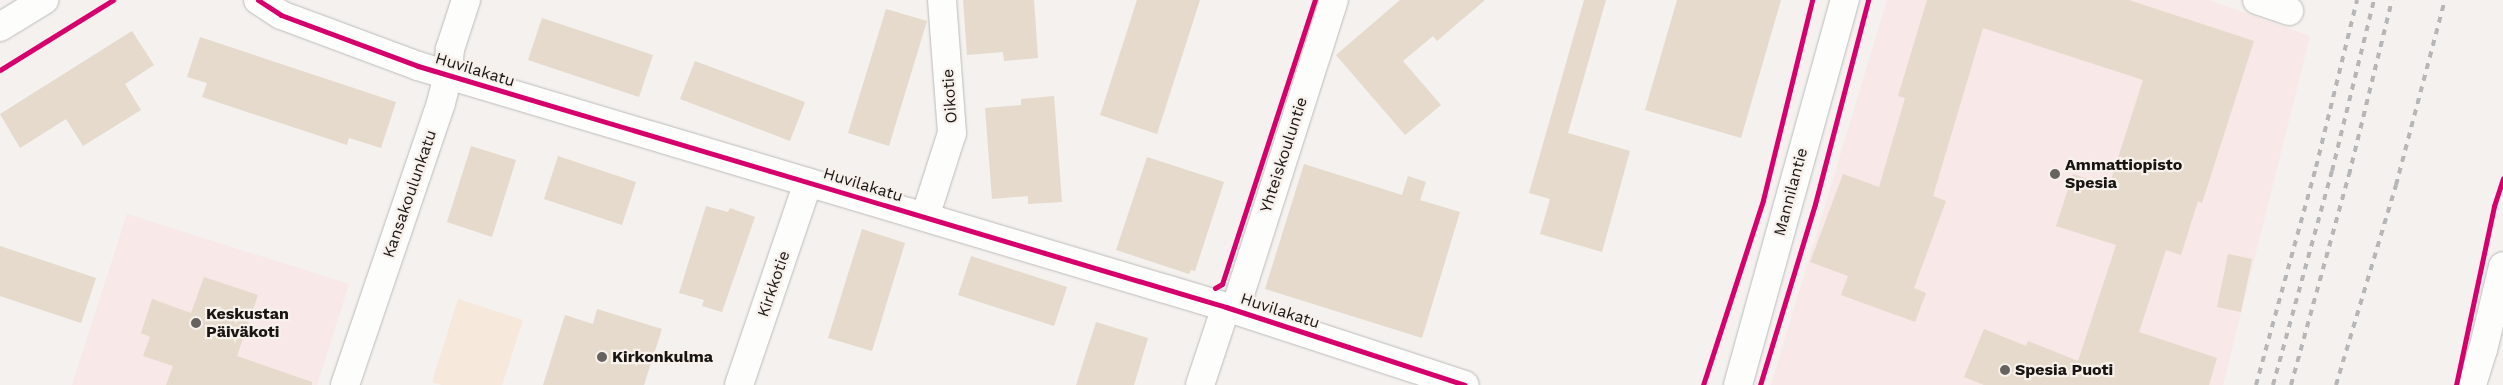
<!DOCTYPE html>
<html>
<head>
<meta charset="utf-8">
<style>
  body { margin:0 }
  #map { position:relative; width:2503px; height:385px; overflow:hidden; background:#f4f1ee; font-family:"Work Sans",sans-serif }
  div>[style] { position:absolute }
  .education>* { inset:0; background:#f8e8e7 }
  .green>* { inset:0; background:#f6e8db }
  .building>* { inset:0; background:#e5dacb }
  .roads { filter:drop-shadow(0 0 1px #bdbbb9) drop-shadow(0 0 1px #bdbbb9) }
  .minor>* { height:28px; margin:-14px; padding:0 14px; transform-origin:14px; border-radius:14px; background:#fdfdfc }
  .secondary>* { height:28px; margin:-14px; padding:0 14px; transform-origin:14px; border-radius:14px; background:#fdfdfc }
  .rail>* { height:4px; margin-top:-2px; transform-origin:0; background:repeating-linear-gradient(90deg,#b7b6b6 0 6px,transparent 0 12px) }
  .cycleway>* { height:5px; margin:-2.5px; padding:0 2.5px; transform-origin:2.5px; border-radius:2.5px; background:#d6006c }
  .dots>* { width:14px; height:14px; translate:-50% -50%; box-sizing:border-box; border:2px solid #f7f0eb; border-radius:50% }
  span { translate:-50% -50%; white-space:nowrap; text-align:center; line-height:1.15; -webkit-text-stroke:4.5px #f7f0eb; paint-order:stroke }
  .street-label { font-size:16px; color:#181513 }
  .poi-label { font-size:16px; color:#181513; font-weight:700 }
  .left { translate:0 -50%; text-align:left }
</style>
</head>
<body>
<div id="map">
  <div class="education">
    <div style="clip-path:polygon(1887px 0,2209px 0,2310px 36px,2223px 385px,1771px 385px)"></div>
    <div style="clip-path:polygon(127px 214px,349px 284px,317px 385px,72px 385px)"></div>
  </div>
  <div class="green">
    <div style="clip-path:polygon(458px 299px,523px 320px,502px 385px,442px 385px,432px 382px)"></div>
  </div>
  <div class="building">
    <div style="clip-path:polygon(963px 0,1034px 0,1038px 58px,1004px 61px,1003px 52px,967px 55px)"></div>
    <div style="clip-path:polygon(1137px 0,1200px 0,1157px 134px,1100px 115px)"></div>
    <div style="clip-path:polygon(1400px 0,1485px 0,1437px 41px,1433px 36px,1403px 61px,1441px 105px,1405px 135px,1336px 55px)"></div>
    <div style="clip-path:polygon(1584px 0,1606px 0,1568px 133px,1630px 151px,1602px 252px,1540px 234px,1550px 199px,1529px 193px)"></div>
    <div style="clip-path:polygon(1677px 0,1781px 0,1741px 138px,1645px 110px)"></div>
    <div style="clip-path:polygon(1927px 0,2129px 0,2254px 41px,2202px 203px,2198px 201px,2181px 255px,2166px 250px,2139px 332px,2217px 358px,2209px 385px,1984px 385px,1964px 377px,1984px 329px,2026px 346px,2028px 341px,2078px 361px,2116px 245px,2056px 226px,2073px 174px,2109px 186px,2143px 80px,1983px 28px,1933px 196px,1946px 201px,1914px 288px,1926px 293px,1915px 322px,1841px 295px,1848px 276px,1810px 262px,1843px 174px,1879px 187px,1905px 98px,1898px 96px)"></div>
    <div style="clip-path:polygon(886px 9px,927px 21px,889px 146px,848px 133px)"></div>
    <div style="clip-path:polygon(542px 18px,653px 55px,639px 97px,528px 60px)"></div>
    <div style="clip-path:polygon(132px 31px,154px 65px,125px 84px,141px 110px,83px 146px,66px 119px,20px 148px,0 114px)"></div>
    <div style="clip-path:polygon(200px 37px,396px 102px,381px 148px,349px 138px,347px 145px,202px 97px,207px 83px,187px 77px)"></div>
    <div style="clip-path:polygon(695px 61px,805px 102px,790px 141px,680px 99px)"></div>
    <div style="clip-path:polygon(1054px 96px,1062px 202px,1028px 204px,1028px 196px,992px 199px,985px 108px,1021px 105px,1021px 99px)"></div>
    <div style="clip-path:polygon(471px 146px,516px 160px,492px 237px,447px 222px)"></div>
    <div style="clip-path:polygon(558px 156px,636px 182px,622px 225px,544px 199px)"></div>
    <div style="clip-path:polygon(1147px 157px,1224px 182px,1195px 271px,1191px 270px,1189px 274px,1116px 250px)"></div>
    <div style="clip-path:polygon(1304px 164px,1402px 195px,1408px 176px,1426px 182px,1420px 200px,1460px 212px,1422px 338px,1265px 289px)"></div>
    <div style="clip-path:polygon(706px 206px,728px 212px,730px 208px,755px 217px,722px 312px,702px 306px,704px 300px,679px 293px)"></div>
    <div style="clip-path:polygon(862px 229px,905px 243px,872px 351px,828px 338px)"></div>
    <div style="clip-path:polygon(0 246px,96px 278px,81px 323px,0 296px)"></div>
    <div style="clip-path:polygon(2228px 254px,2252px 259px,2241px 312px,2217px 307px)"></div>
    <div style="clip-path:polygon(971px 256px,1067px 287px,1054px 326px,958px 295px)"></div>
    <div style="clip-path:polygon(204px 277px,258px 295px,237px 356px,312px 382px,312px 385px,166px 385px,173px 366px,143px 356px,150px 337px,141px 333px,152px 299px,191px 313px)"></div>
    <div style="clip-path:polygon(597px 309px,662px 329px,644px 385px,543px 385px,565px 315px,593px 324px)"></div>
    <div style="clip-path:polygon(1096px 322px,1148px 338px,1134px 385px,1076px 385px)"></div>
  </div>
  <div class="roads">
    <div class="minor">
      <div style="left:258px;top:0;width:27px;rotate:33deg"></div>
      <div style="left:281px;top:15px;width:146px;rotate:20.4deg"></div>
      <div style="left:418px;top:66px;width:843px;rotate:16.61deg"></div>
      <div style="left:1226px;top:307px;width:251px;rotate:18.1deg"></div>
      <div style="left:2257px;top:0;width:34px;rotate:19deg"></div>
      <div style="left:925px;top:217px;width:88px;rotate:-72.2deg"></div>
      <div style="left:952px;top:133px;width:133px;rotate:-94.3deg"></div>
      <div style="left:1235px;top:310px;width:325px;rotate:-72.3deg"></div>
      <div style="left:345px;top:385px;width:298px;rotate:-71.2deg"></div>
      <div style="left:441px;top:103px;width:29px;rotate:-76deg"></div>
      <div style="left:448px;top:75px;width:26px;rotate:-86deg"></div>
      <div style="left:450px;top:49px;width:52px;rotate:-71.9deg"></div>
      <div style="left:739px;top:385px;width:214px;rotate:-71.2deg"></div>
      <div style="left:1200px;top:385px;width:82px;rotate:-71.6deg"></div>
      <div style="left:1738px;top:385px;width:400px;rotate:-74.5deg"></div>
      <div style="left:2472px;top:385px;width:37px;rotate:-73deg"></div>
      <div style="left:2483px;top:350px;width:86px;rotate:-76.6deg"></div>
    </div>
    <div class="secondary">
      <div style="left:0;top:27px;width:52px;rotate:-31.5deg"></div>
    </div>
  </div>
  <div class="rail">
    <div style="left:2256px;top:385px;width:226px;rotate:-74.6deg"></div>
    <div style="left:2316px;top:167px;width:172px;rotate:-76.2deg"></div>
    <div style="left:2273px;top:385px;width:222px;rotate:-74.6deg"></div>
    <div style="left:2332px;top:171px;width:176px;rotate:-76.2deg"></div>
    <div style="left:2291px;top:385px;width:218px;rotate:-74.6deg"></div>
    <div style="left:2349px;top:175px;width:180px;rotate:-76.2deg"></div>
    <div style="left:2336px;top:385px;width:209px;rotate:-73.3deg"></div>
    <div style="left:2396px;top:185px;width:191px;rotate:-75.2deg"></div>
  </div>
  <div class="cycleway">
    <div style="left:258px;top:0;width:27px;rotate:33deg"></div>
    <div style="left:281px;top:15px;width:146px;rotate:20.4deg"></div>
    <div style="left:418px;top:66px;width:843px;rotate:16.61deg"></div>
    <div style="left:1226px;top:307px;width:251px;rotate:18.1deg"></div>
    <div style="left:0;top:70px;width:133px;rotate:-31.8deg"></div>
    <div style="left:1215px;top:288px;width:8px;rotate:-30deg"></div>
    <div style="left:1222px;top:284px;width:299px;rotate:-71.9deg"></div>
    <div style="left:1703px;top:385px;width:194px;rotate:-72deg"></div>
    <div style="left:1763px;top:200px;width:206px;rotate:-76.2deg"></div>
    <div style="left:1760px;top:385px;width:189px;rotate:-73.1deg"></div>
    <div style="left:1815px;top:204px;width:211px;rotate:-75.4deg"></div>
    <div style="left:2456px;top:385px;width:183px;rotate:-78deg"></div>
    <div style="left:2494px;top:206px;width:29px;rotate:-72deg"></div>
  </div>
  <div class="dots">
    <div style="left:2055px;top:174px;background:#656260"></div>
    <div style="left:196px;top:323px;background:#656260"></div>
    <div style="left:602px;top:357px;background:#656260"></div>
    <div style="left:2005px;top:370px;background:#656260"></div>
  </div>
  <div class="street-label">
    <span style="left:475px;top:70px;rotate:17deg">Huvilakatu</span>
    <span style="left:950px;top:96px;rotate:-94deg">Oikotie</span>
    <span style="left:1284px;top:155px;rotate:-72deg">Yhteiskouluntie</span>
    <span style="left:863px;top:185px;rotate:17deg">Huvilakatu</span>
    <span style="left:1791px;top:192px;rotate:-75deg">Mannilantie</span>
    <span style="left:410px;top:194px;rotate:-71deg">Kansakoulunkatu</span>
    <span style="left:774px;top:284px;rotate:-71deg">Kirkkotie</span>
    <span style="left:1280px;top:311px;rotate:18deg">Huvilakatu</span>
  </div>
  <div class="poi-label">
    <span class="left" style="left:2065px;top:174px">Ammattiopisto<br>Spesia</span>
    <span class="left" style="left:206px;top:323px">Keskustan<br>Päiväkoti</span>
    <span class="left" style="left:612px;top:357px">Kirkonkulma</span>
    <span class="left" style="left:2015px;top:370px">Spesia Puoti</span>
  </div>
</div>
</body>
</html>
